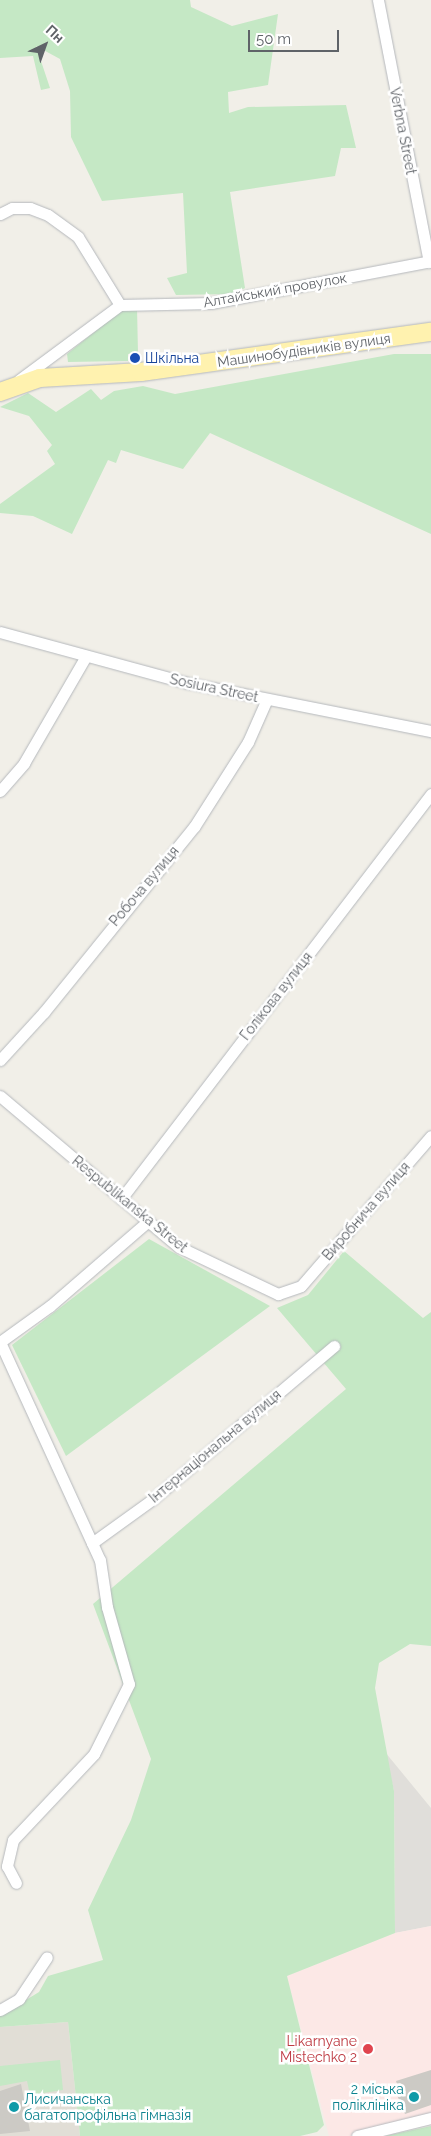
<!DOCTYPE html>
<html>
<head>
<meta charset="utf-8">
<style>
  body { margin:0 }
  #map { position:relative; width:431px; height:2136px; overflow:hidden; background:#f1efe8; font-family:Raleway,sans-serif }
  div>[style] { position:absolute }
  .industrial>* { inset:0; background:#e0deda }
  .education>* { inset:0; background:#e1ded6 }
  .medical>* { inset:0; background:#fce8e6 }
  .green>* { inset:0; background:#c5e8c5 }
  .building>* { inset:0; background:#cccac5 }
  .roads { filter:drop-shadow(0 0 1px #b5b8bc) drop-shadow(0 0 1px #b5b8bc) }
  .street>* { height:11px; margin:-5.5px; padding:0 5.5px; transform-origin:5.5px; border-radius:5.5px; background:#fff }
  .primary>* { height:18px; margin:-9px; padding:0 9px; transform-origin:9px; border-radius:9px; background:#fff2af }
  .dots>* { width:14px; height:14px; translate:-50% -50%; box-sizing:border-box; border:2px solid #fff; border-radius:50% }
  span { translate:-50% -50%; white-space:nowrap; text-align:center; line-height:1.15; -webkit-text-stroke:5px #fff; paint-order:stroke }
  .street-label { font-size:14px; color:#5f6368 }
  .transit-label { font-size:14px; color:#164399 }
  .left { translate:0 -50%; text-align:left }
  .health-label { font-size:14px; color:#be3a42 }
  .right { translate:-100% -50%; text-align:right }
  .culture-label { font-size:14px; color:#0d838f }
  .north { position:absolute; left:20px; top:20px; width:50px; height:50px; -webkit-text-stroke:4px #fff; paint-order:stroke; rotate:42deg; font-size:14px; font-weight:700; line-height:20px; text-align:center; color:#5f6368 }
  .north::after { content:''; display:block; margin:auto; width:18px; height:22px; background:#5f6368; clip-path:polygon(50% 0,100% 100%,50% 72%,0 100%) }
  .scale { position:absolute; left:248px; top:30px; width:91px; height:22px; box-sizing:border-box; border:2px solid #5f6368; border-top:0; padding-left:6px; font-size:15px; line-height:18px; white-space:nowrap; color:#5f6368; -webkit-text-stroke:4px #fff; paint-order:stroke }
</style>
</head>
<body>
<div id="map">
  <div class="industrial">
    <div style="clip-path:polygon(385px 1752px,431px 1808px,431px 1926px,395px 1933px,394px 1791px)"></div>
  </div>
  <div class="education">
    <div style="clip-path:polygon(68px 2022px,80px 2136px,0 2136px,0 2027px)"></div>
  </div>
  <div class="medical">
    <div style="clip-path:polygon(431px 1926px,431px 2123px,367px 2136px,329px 2136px,287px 1976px,395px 1933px)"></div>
  </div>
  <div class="green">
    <div style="clip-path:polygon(0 0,190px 0,191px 7px,232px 26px,278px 14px,268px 85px,228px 92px,229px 113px,248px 107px,346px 105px,356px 148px,341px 148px,335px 176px,230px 192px,245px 288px,232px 294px,176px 295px,167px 278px,187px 273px,183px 193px,102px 201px,71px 137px,70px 91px,60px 59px,36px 46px,50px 88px,41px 90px,33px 56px,0 58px)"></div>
    <div style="clip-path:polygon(137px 307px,138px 353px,128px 354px,128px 361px,68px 362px,67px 354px,124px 308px)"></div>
    <div style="clip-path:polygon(394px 354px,431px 354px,431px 534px,210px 433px,183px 469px,121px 450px,116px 463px,108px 460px,72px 534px,33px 516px,0 513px,0 504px,55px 464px,47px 451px,52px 445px,29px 416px,0 407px,28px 393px,56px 412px,91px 389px,101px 400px,114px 391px,143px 386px,175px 394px)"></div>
    <div style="clip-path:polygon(149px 1239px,270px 1306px,66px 1456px,12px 1345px)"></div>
    <div style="clip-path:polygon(344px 1251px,423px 1318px,431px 1312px,431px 1646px,410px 1644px,379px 1663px,375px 1688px,394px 1791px,395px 1933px,287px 1976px,324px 2125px,317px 2132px,300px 2136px,80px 2136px,68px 2022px,0 2027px,0 2016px,39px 1992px,48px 1976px,103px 1960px,88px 1910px,131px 1820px,151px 1759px,93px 1604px,346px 1389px,277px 1308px,308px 1295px)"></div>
    <div style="clip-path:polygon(60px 2060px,63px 2090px,30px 2095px,27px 2081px,0 2086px,0 2066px)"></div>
    <div style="clip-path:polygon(431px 2126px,431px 2136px,385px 2136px)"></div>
  </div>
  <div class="building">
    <div style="clip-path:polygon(431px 2070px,431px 2105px,405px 2114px,394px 2088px,398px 2087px,396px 2081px)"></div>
    <div style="clip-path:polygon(21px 2084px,30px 2131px,0 2134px,0 2091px)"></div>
  </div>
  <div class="roads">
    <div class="street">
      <div style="left:378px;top:0;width:267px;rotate:79deg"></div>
      <div style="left:0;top:214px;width:13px;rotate:-27deg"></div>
      <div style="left:12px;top:208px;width:18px"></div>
      <div style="left:30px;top:208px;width:19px;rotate:21deg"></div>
      <div style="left:48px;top:215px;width:37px;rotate:36deg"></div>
      <div style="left:78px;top:237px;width:80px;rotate:58.3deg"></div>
      <div style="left:120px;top:305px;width:91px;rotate:-1.3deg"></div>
      <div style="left:211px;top:303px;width:224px;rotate:-10.8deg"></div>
      <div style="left:19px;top:380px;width:126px;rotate:-36.6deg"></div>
      <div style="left:0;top:632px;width:195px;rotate:15.2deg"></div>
      <div style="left:188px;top:683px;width:248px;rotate:11.2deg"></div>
      <div style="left:0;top:791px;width:37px;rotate:-49deg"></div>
      <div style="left:24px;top:763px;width:124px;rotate:-59.9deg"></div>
      <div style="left:0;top:1060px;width:65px;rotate:-47.5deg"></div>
      <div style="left:44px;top:1012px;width:238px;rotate:-51deg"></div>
      <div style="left:194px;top:827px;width:101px;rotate:-57.6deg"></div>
      <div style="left:248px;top:742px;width:47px;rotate:-66.2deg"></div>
      <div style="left:0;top:1096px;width:234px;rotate:40.2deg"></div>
      <div style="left:179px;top:1247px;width:110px;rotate:25.4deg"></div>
      <div style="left:278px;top:1294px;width:24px;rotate:-19deg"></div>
      <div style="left:301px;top:1286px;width:198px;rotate:-49.1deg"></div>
      <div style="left:121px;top:1199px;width:510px;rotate:-52.57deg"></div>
      <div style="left:0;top:1342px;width:240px;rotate:65.4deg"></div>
      <div style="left:100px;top:1560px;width:48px;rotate:81.5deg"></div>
      <div style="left:107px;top:1607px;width:80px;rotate:74.1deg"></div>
      <div style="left:129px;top:1684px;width:78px;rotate:116.6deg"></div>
      <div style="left:94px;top:1754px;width:118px;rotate:133.3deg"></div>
      <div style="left:13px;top:1840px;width:27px;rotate:103deg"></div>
      <div style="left:7px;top:1866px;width:19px;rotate:62deg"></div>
      <div style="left:0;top:1342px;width:62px;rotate:-35.8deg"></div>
      <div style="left:50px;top:1306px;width:130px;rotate:-40.9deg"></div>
      <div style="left:92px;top:1543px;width:75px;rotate:-35.8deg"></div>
      <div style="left:153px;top:1499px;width:237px;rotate:-40.2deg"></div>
      <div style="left:0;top:2010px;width:22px;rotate:-30deg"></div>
      <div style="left:19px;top:1999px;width:50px;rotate:-56.3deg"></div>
      <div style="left:357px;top:2136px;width:76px;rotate:-13.7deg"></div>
    </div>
    <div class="primary">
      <div style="left:0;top:392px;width:42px;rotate:-19.3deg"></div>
      <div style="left:40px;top:378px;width:101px;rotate:-3.4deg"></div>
      <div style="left:141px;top:372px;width:293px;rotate:-7.9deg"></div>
    </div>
  </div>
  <div class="dots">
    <div style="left:135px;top:358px;background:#1a4fb4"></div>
    <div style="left:368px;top:2049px;background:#e0444e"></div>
    <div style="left:414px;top:2097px;background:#0f9aa8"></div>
    <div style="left:14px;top:2107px;background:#0f9aa8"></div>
  </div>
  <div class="street-label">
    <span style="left:403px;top:131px;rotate:79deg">Verbna Street</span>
    <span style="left:275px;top:290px;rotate:-10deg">Алтайський провулок</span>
    <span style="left:304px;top:350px;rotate:-8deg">Машинобудівників вулиця</span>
    <span style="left:214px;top:688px;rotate:12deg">Sosiura Street</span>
    <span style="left:144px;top:886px;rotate:-50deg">Робоча вулиця</span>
    <span style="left:276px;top:996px;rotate:-52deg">Голікова вулиця</span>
    <span style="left:130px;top:1204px;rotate:39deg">Respublikanska Street</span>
    <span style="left:366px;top:1211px;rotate:-49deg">Виробнича вулиця</span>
    <span style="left:215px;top:1446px;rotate:-40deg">Інтернаціональна вулиця</span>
  </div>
  <div class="transit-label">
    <span class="left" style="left:145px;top:358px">Шкільна</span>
  </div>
  <div class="health-label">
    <span class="right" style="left:357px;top:2049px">Likarnyane<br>Mistechko 2</span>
  </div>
  <div class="culture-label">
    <span class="right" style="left:404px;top:2097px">2 міська<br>поліклініка</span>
    <span class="left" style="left:24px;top:2107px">Лисичанська<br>багатопрофільна гімназія</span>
  </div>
  <div class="north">Пн</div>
  <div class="scale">50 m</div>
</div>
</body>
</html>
